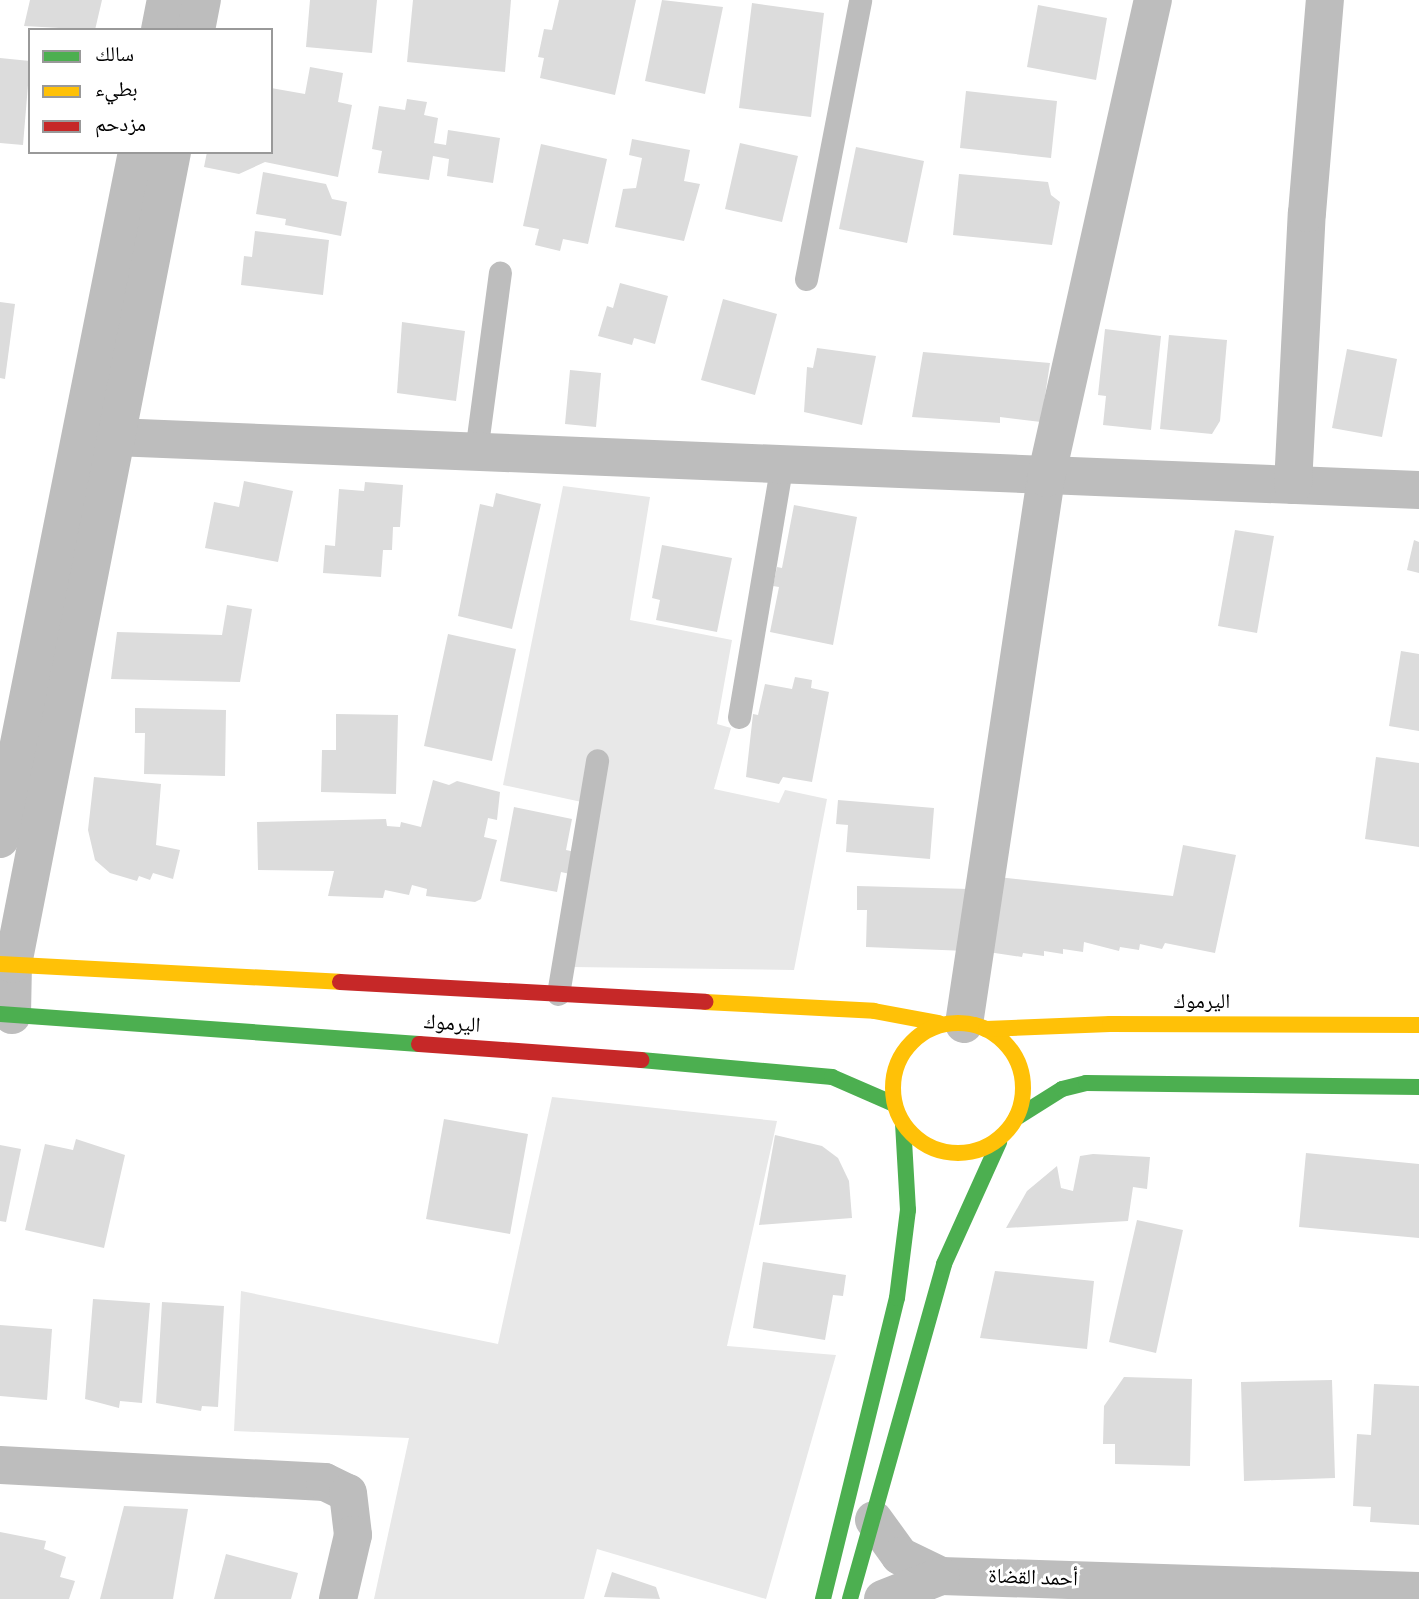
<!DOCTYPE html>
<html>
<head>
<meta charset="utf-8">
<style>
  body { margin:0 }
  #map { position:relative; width:1419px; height:1599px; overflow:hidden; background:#fff; font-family:Overpass,"Noto Naskh Arabic",sans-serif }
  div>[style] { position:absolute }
  .green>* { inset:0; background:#e8e8e8 }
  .building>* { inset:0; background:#dcdcdc }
  .lane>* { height:23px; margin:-11.5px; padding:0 11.5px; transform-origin:11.5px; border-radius:11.5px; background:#bdbdbd }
  .street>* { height:38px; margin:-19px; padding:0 19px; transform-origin:19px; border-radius:19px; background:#bdbdbd }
  .fast>* { height:16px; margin:-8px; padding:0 8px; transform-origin:8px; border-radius:8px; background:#4caf50 }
  .slow>* { height:16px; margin:-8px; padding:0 8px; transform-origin:8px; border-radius:8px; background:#ffc107 }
  .slow>.ring { margin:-8px; padding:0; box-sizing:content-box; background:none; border:16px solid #ffc107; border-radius:50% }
  .jam>* { height:16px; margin:-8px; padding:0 8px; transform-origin:8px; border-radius:8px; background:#c62828 }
  span { translate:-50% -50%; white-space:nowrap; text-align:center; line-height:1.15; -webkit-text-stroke:6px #fff; paint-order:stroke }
  .street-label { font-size:21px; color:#000 }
  .legend { position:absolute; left:28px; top:28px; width:245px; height:126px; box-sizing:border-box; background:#fff; border:2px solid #999; margin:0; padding:9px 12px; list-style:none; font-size:21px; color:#000 }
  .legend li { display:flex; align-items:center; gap:14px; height:35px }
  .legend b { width:35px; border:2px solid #999 }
</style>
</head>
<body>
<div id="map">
  <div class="green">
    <div style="clip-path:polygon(563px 486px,650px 497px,630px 620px,732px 640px,717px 724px,731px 728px,714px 789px,779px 803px,785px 790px,827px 799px,794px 970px,572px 967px,600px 806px,503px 785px)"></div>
    <div style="clip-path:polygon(552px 1097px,777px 1121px,727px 1346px,836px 1355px,766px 1599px,597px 1549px,584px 1599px,374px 1599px,409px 1438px,234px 1431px,241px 1291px,498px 1344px)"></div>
  </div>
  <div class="building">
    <div style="clip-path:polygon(30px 0,102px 0,95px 30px,24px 26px)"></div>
    <div style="clip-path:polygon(310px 0,377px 0,372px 53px,306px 47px)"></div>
    <div style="clip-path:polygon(413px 0,511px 0,505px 72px,407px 62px)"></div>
    <div style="clip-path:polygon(559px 0,636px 0,615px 95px,540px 78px,544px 58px,538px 57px,544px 29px,552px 30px)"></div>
    <div style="clip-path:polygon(662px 0,723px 7px,705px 94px,645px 81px)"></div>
    <div style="clip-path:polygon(752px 3px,824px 13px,811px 117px,739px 108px)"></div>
    <div style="clip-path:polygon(1038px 5px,1107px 18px,1096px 80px,1027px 67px)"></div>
    <div style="clip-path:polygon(0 58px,30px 61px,23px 145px,0 143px)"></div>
    <div style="clip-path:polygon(310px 67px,343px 73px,338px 102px,352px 105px,338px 177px,265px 162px,239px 174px,204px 167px,207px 152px,271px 152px,271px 88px,305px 94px)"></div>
    <div style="clip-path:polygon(966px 91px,1057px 101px,1051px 158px,960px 148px)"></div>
    <div style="clip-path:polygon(407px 99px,427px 102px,424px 115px,438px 118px,434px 143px,446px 145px,448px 130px,500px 138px,493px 183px,447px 176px,449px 159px,433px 156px,429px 180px,378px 173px,382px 151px,372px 149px,379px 106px,405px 110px)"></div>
    <div style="clip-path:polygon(632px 139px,690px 150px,684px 181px,700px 184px,684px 241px,615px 227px,623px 189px,636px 188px,642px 158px,629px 155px)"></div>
    <div style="clip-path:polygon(740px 143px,798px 156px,782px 222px,725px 209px)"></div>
    <div style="clip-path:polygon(541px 144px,607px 159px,588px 244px,563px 239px,560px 251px,535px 245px,539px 229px,523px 226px)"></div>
    <div style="clip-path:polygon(856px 147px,924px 161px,907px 243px,839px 229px)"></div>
    <div style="clip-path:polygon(263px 172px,326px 184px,332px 199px,347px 202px,341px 236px,285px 225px,286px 219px,256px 214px)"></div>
    <div style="clip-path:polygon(959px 174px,1048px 182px,1051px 195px,1060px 202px,1052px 245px,953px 235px)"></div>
    <div style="clip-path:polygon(255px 231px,329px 240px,323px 295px,241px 285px,244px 256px,252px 257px)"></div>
    <div style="clip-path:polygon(620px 283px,668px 296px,655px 344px,634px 338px,632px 345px,598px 336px,607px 306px,613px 308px)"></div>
    <div style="clip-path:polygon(723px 299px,777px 314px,755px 395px,701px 380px)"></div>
    <div style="clip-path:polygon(0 302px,15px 304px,5px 379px,0 378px)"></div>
    <div style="clip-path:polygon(402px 322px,465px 331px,456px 401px,397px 393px)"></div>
    <div style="clip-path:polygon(1105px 329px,1161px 336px,1151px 430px,1103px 425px,1106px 396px,1098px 395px)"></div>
    <div style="clip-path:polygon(1169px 335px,1227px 340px,1220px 421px,1212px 434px,1160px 429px)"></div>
    <div style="clip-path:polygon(817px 348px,876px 356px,862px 425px,804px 412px,807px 367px,813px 368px)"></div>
    <div style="clip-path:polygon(1347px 349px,1397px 359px,1382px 437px,1332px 428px)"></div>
    <div style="clip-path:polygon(923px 352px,1050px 363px,1041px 422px,1000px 417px,1000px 423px,912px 417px)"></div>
    <div style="clip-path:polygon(570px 370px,601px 373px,596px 427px,565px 424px)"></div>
    <div style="clip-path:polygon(244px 481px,293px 491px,278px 562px,205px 548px,214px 502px,239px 507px)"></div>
    <div style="clip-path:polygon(365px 482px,403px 485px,400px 527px,393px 527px,392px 550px,383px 550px,381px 577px,323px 573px,325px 545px,335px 546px,339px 489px,364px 491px)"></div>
    <div style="clip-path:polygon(496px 493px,541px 504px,512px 629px,458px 616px,480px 504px,493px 507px)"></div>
    <div style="clip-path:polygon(794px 505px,857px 517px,833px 645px,770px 632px,779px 587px,773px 586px,777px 567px,782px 568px)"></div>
    <div style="clip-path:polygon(1235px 530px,1274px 536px,1257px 633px,1218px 626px)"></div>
    <div style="clip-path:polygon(1414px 540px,1419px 542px,1419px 573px,1407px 570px)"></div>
    <div style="clip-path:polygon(662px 545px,732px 558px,717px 632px,656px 620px,660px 600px,652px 598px)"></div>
    <div style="clip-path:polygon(227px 605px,252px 609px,240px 682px,111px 679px,117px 632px,222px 635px)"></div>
    <div style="clip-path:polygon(448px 634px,516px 649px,492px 761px,424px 746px)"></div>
    <div style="clip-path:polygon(1401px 651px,1419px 654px,1419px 731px,1389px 726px)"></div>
    <div style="clip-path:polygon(795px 677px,812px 680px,811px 688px,829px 692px,812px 782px,783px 777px,779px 784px,746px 777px,753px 714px,758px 715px,765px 684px,792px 689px)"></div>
    <div style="clip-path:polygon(135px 708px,226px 710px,225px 776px,144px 774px,145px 733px,135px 733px)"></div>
    <div style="clip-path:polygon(336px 714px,398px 715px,396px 794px,321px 792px,322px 750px,336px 750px)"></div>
    <div style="clip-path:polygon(1376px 757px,1419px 763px,1419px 847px,1365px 839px)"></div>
    <div style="clip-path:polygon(94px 777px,161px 784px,156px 845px,180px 850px,173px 879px,153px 873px,150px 880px,139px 876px,137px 881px,110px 873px,95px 860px,88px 830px)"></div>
    <div style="clip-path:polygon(433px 780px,449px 785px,457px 781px,500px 792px,497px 820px,488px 818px,484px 837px,497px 840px,481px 899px,475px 902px,426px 896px,427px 889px,412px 885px,409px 895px,385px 890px,383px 898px,328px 896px,334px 871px,258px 870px,257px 822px,386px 819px,387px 826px,400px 827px,401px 822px,421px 827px)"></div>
    <div style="clip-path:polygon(838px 800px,934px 808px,930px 859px,846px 852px,848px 825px,836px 824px)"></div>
    <div style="clip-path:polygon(514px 807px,572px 819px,566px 850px,575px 852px,570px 874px,561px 872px,557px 892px,500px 881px)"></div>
    <div style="clip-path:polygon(1183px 845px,1236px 855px,1215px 953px,1165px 943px,1162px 949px,1140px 944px,1139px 950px,1120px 947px,1119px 951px,1084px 942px,1083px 952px,1063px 949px,1063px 954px,1044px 951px,1044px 956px,1023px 953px,1022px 957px,988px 952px,998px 877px,1173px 896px)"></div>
    <div style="clip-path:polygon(857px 886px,969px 889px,967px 951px,866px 947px,867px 910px,857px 910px)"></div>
    <div style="clip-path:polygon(444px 1119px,528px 1134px,510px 1234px,426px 1219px)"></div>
    <div style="clip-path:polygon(775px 1135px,822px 1146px,838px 1158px,849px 1181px,852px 1218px,759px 1225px)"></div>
    <div style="clip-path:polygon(76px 1139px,125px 1155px,104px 1248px,25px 1230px,45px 1144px,73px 1150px)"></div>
    <div style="clip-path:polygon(0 1145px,21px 1149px,6px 1222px,0 1221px)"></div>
    <div style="clip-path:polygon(1306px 1153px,1419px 1164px,1419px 1238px,1299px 1227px)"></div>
    <div style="clip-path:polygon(1093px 1154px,1150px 1157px,1147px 1189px,1133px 1187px,1128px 1221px,1006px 1228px,1027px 1191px,1057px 1166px,1061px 1188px,1073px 1191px,1080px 1156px)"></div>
    <div style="clip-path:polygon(1137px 1220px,1183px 1230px,1156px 1353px,1109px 1342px)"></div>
    <div style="clip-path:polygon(763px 1262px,846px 1275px,843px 1296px,833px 1295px,825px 1340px,753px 1328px)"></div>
    <div style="clip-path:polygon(995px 1271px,1094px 1281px,1087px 1349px,980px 1338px)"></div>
    <div style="clip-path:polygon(93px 1299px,150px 1303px,142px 1403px,120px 1401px,119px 1408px,85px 1399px)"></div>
    <div style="clip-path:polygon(162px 1302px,224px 1306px,218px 1407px,202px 1406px,201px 1411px,156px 1403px)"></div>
    <div style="clip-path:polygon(0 1325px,52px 1329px,47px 1400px,0 1396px)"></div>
    <div style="clip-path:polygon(1124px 1377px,1192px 1379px,1190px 1466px,1115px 1464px,1115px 1444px,1103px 1444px,1104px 1406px)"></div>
    <div style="clip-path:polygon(1332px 1380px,1335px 1478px,1244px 1481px,1241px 1382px)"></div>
    <div style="clip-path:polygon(1374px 1384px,1419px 1386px,1419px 1525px,1370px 1522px,1371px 1507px,1353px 1506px,1357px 1434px,1371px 1435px)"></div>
    <div style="clip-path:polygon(124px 1506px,188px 1509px,173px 1599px,100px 1599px)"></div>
    <div style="clip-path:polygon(0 1532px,46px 1541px,44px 1549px,66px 1557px,60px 1577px,75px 1581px,69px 1599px,0 1599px)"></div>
    <div style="clip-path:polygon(226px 1554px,298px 1573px,291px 1599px,214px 1599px)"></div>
    <div style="clip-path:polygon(612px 1572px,656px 1587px,660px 1599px,604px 1597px)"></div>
  </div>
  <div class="lane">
    <div style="left:806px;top:279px;width:284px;rotate:-79deg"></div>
    <div style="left:476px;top:452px;width:181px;rotate:-82.4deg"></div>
    <div style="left:739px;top:717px;width:258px;rotate:-80.4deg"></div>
    <div style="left:558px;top:994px;width:237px;rotate:-80.5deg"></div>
  </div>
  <div class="street">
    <div style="left:160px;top:30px;width:31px;rotate:-79deg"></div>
    <div style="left:196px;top:30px;width:31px;rotate:-79deg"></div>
    <div style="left:114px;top:437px;width:1306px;rotate:2.33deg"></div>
    <div style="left:1293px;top:485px;width:272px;rotate:-87.1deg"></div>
    <div style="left:1307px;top:213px;width:214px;rotate:-85.2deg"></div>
    <div style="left:0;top:839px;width:701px;rotate:-78.72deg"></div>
    <div style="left:12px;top:1015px;width:51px;rotate:-88.9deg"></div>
    <div style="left:13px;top:964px;width:827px;rotate:-78.92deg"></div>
    <div style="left:964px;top:1024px;width:552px;rotate:-81.46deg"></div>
    <div style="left:1046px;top:478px;width:490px;rotate:-77.4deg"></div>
    <div style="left:0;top:1465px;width:325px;rotate:3deg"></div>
    <div style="left:325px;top:1482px;width:25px;rotate:26deg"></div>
    <div style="left:348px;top:1493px;width:42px;rotate:83.2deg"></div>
    <div style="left:353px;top:1535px;width:66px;rotate:103.2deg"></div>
    <div style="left:874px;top:1520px;width:44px;rotate:54.2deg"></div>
    <div style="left:900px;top:1556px;width:46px;rotate:26deg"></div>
    <div style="left:941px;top:1576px;width:478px;rotate:1.8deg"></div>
    <div style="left:883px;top:1599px;width:62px;rotate:-21.6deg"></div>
  </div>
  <div class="fast">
    <div style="left:0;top:1014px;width:420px;rotate:4.1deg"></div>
    <div style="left:641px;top:1060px;width:192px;rotate:5.1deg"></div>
    <div style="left:832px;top:1077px;width:68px;rotate:23.5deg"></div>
    <div style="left:1016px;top:1118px;width:54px;rotate:-32.2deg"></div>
    <div style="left:1062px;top:1089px;width:25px;rotate:-14deg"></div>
    <div style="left:1086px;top:1083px;width:333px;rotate:0.7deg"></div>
    <div style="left:823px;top:1599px;width:310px;rotate:-76.2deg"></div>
    <div style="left:897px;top:1298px;width:89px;rotate:-82.9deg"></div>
    <div style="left:908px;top:1210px;width:86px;rotate:-93.3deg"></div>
    <div style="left:850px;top:1599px;width:348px;rotate:-74.3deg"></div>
    <div style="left:944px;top:1264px;width:134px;rotate:-65.7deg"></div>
  </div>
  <div class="slow">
    <div style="left:0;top:964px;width:340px;rotate:3deg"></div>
    <div style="left:705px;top:1002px;width:169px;rotate:3deg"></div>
    <div style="left:874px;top:1011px;width:66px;rotate:10.5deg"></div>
    <div class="ring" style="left:893px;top:1023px;width:114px;height:114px"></div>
    <div style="left:986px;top:1029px;width:124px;rotate:-2.3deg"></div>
    <div style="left:1110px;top:1024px;width:309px;rotate:0.2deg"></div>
  </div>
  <div class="jam">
    <div style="left:340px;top:982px;width:366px;rotate:3.1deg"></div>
    <div style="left:419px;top:1044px;width:223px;rotate:4.1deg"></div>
  </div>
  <div class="street-label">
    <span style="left:1202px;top:1003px">اليرموك</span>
    <span style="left:452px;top:1025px;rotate:4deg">اليرموك</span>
    <span style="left:1033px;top:1579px;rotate:2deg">أحمد القضاة</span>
  </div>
  <ul class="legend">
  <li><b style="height:9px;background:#4caf50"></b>سالك</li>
  <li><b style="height:9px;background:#ffc107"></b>بطيء</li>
  <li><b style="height:9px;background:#c62828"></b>مزدحم</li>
  </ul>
</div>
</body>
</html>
